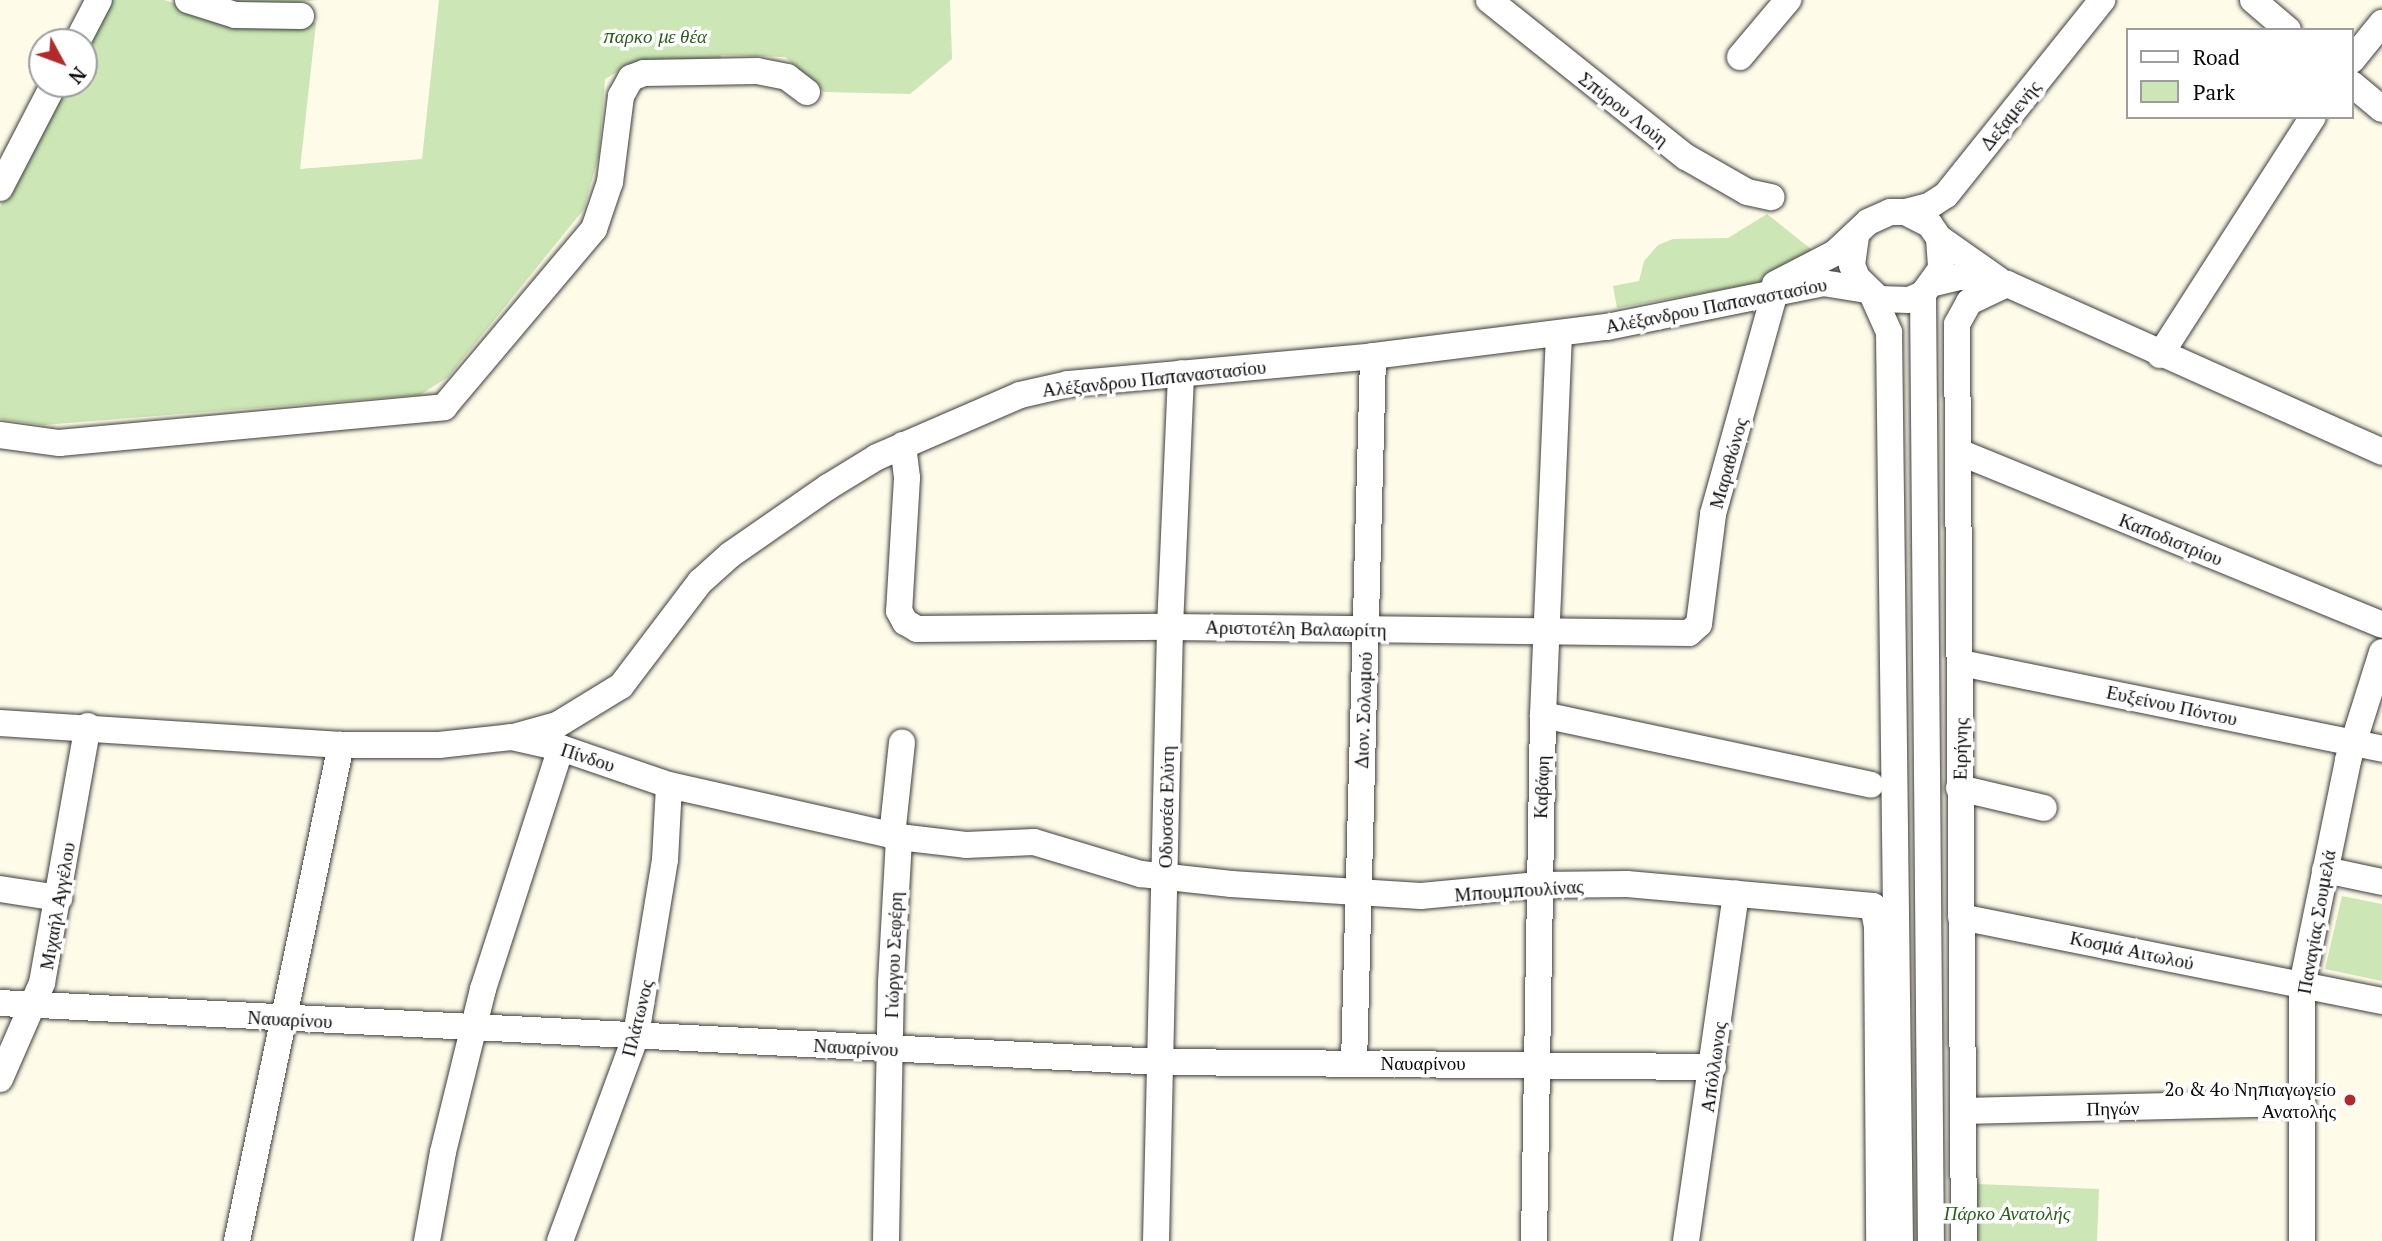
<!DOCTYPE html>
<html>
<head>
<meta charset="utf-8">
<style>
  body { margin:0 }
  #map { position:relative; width:2382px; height:1241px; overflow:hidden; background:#fefbe8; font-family:"PT Serif",serif }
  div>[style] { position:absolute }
  .green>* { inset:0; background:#cce6b5 }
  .roads { filter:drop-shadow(0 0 2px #3d3d3d) drop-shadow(0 0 2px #3d3d3d) }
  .minor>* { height:26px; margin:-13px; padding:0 13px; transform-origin:13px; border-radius:13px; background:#fff }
  .dots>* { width:19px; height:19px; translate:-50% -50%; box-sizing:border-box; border:4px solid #fff; border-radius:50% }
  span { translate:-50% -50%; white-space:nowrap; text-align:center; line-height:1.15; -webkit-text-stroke:7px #fff; paint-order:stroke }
  .park-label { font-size:19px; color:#295e1f; font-style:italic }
  .street-label { font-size:19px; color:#0a0a0a }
  .poi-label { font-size:19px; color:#0a0a0a }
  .right { translate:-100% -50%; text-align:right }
  .legend { position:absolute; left:2126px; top:28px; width:228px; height:91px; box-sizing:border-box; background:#fff; border:2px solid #9d9d9d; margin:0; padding:9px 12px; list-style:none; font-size:21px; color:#0a0a0a }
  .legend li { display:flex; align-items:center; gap:14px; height:35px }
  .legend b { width:35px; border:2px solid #9d9d9d }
  .north { position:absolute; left:28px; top:28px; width:70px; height:70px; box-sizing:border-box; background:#fff; border:2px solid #9d9d9d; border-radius:50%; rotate:131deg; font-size:19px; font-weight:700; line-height:28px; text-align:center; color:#0a0a0a }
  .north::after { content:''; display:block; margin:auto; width:24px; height:32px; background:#b32a2a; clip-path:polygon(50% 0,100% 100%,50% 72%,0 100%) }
</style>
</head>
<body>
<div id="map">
  <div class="green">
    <div style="clip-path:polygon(112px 0,164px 0,232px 22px,316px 23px,300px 169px,422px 159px,439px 0,950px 0,952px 59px,910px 94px,824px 92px,785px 57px,721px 55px,720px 64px,624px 68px,605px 79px,599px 154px,584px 209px,448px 377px,420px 395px,43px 425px,0 419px,0 207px,66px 84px,84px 84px,84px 50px)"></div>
    <div style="clip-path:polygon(211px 0,318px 0,236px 9px)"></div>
    <div style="clip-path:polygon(1767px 214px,1836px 269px,1617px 308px,1613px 286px,1639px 281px,1644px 261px,1658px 245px,1673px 239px,1728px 238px)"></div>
    <div style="clip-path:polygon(2342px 896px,2382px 904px,2382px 981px,2325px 969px)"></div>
    <div style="clip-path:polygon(1976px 1184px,2099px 1189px,2097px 1241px,1975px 1241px)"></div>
  </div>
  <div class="roads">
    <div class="minor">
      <div style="left:188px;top:0;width:49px;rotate:17.7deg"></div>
      <div style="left:235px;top:15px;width:66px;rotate:0.9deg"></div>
      <div style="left:1489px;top:0;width:252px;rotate:38.6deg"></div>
      <div style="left:1686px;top:157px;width:70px;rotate:29.8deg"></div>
      <div style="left:1747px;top:192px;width:25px;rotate:12deg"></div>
      <div style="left:2253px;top:0;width:46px;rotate:40.6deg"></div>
      <div style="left:77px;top:42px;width:47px;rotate:-62.4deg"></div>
      <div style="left:1740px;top:57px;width:75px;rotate:-49.9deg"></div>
      <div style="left:2352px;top:60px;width:48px;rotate:-51deg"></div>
      <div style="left:2352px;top:84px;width:39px;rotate:40deg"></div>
      <div style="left:0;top:188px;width:117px;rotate:-62.6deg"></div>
      <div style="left:1905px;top:212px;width:25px;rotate:-14deg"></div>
      <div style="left:1929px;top:206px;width:20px;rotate:-33deg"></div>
      <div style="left:1946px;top:195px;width:250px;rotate:-51.3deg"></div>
      <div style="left:1939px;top:238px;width:73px;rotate:35deg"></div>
      <div style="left:1934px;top:283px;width:28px;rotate:-13deg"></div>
      <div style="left:1961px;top:277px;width:47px;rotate:8.7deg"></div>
      <div style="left:2007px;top:284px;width:411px;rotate:24.1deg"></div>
      <div style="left:1775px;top:284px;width:68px;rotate:-27.3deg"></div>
      <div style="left:1835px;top:253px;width:45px;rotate:-43.2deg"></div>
      <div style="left:1868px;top:222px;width:24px;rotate:-24deg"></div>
      <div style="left:1890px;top:212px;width:15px"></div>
      <div style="left:1905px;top:212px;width:28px;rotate:27deg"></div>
      <div style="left:1930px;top:225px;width:16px;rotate:55deg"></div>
      <div style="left:1939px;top:238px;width:31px;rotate:86deg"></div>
      <div style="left:1941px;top:269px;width:31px;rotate:126deg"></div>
      <div style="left:1923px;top:294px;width:15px;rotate:157deg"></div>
      <div style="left:1909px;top:300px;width:30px;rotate:-178deg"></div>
      <div style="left:1879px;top:299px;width:30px;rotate:-136deg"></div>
      <div style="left:1857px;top:278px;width:14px;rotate:-111deg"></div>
      <div style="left:1852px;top:265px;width:28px;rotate:-82deg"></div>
      <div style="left:1872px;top:294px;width:42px;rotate:65.9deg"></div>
      <div style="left:1889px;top:332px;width:909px;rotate:89.31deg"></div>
      <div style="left:1923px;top:294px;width:947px;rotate:89.52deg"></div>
      <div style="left:2160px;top:355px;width:283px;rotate:-57.3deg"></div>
      <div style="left:0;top:435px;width:60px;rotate:7.7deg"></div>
      <div style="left:59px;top:443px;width:387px;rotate:-5.3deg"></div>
      <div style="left:444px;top:407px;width:233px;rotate:-49.9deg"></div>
      <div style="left:594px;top:229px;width:50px;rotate:-71.2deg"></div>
      <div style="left:610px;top:182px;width:87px;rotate:-82.7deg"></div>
      <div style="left:621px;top:96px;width:21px;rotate:-61deg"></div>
      <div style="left:631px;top:78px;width:14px;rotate:-21deg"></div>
      <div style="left:644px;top:73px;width:113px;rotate:-1deg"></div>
      <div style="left:757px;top:71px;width:31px;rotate:11deg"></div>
      <div style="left:787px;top:77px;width:25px;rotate:37deg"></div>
      <div style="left:903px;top:445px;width:33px;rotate:83deg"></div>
      <div style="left:907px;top:478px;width:133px;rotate:93.4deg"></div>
      <div style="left:899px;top:611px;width:13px;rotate:61deg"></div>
      <div style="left:905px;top:622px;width:14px;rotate:30deg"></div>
      <div style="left:917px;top:629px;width:253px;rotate:-0.5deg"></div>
      <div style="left:1170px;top:627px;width:519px;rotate:0.66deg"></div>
      <div style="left:1689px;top:633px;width:13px;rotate:-42deg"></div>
      <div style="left:1699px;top:624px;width:111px;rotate:-82.7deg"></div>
      <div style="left:1713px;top:514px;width:230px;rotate:-74.4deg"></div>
      <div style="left:1959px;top:452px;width:457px;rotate:22.2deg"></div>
      <div style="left:1961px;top:663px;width:430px;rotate:11.5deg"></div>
      <div style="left:1543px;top:715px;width:335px;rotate:12deg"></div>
      <div style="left:0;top:723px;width:342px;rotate:3.7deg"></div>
      <div style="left:341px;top:745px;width:98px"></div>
      <div style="left:439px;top:745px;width:73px;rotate:-6.3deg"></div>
      <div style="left:512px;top:737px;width:50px;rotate:12.7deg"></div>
      <div style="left:561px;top:748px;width:114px;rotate:18.9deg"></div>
      <div style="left:669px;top:785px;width:236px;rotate:12.7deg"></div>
      <div style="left:899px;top:837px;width:67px;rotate:6.8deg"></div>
      <div style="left:966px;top:845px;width:68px;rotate:-2.5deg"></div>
      <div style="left:1034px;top:842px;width:112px;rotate:16.7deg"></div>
      <div style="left:1141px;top:874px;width:91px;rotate:6.3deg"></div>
      <div style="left:1231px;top:884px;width:190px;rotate:3.6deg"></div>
      <div style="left:1421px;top:896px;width:118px;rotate:-5.4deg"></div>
      <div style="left:1538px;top:885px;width:89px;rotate:-0.6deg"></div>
      <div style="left:1627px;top:884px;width:247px;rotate:5.1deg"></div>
      <div style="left:1873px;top:906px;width:21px;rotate:79deg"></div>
      <div style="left:1877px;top:927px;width:314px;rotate:89.6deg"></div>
      <div style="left:517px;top:736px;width:41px;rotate:-15.4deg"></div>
      <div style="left:557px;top:725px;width:75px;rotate:-31.4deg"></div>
      <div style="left:621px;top:686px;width:131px;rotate:-52.8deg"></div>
      <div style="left:700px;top:582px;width:40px;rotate:-42deg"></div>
      <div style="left:730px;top:555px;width:119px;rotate:-34.8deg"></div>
      <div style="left:828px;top:487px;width:57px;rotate:-31.5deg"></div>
      <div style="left:877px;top:457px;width:156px;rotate:-23.4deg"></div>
      <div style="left:1020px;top:395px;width:49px;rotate:-12.9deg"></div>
      <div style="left:1068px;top:384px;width:306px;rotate:-5.2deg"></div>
      <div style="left:1373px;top:356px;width:236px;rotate:-7.1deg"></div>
      <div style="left:1607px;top:327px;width:220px;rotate:-11.5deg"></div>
      <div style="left:1823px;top:283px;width:44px;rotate:9.2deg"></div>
      <div style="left:1959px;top:788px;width:87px;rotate:13.2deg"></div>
      <div style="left:892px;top:836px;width:94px;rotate:-83.9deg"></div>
      <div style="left:2325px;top:870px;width:58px;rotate:11.9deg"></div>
      <div style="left:0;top:889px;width:60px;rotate:8.7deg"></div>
      <div style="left:1961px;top:917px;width:429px;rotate:11.3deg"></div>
      <div style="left:0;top:1003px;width:1161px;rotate:2.91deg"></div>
      <div style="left:1160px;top:1062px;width:553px;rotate:0.52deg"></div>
      <div style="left:1354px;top:1064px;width:708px;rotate:-88.46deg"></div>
      <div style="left:0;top:1079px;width:105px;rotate:-66.4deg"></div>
      <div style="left:42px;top:983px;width:261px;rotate:-79.9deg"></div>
      <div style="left:1965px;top:1111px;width:337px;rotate:-1.4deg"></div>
      <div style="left:237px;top:1241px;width:507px;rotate:-78.16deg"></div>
      <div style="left:427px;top:1241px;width:90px;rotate:-79.8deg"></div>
      <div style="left:443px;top:1152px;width:168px;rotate:-76.2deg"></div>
      <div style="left:483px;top:989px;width:253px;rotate:-72.1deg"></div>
      <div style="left:560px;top:1241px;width:220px;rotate:-69.7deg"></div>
      <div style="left:636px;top:1035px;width:177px;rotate:-80.6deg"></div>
      <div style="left:665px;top:860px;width:75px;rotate:-86.9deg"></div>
      <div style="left:886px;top:1241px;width:259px;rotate:-88.9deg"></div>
      <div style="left:891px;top:982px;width:145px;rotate:-86.8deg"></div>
      <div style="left:1156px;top:1241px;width:614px;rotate:-88.69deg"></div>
      <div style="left:1170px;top:627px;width:254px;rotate:-87.5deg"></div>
      <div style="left:1534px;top:1241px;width:526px;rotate:-89.02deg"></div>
      <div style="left:1543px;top:715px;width:382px;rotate:-87.6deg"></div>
      <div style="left:1686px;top:1241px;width:351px;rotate:-81.8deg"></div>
      <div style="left:1964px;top:1241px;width:917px;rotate:-90.44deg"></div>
      <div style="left:1957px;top:324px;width:25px;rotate:-61deg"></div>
      <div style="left:1969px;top:302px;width:42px;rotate:-25.3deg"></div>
      <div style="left:2302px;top:1241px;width:256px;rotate:-90deg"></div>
      <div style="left:2302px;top:985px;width:230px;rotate:-78.4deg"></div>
      <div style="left:2348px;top:760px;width:113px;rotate:-72.5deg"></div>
    </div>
  </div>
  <div class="dots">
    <div style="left:2350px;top:1100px;background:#b32a2a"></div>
  </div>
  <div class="park-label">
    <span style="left:655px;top:36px">παρκο με θέα</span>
    <span style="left:2007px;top:1213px">Πάρκο Ανατολής</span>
  </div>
  <div class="street-label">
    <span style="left:1624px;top:109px;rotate:38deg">Σπύρου Λούη</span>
    <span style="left:2010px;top:115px;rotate:-51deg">Δεξαμενής</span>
    <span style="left:1716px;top:305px;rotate:-11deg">Αλέξανδρου Παπαναστασίου</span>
    <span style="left:1154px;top:378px;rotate:-6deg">Αλέξανδρου Παπαναστασίου</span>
    <span style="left:1728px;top:463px;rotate:-74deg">Μαραθώνος</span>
    <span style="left:2171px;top:539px;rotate:22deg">Καποδιστρίου</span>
    <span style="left:1296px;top:628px;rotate:1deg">Αριστοτέλη Βαλαωρίτη</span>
    <span style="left:2172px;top:705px;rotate:12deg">Ευξείνου Πόντου</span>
    <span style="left:1363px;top:710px;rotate:-88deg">Διον. Σολωμού</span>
    <span style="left:1960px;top:749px;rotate:-89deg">Ειρήνης</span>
    <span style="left:588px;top:757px;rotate:18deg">Πίνδου</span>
    <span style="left:1541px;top:787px;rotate:-88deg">Καβάφη</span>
    <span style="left:1166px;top:807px;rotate:-89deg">Οδυσσέα Ελύτη</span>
    <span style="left:1519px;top:890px;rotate:-4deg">Μπουμπουλίνας</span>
    <span style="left:57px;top:906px;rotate:-80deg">Μιχαήλ Αγγέλου</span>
    <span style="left:2316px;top:922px;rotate:-80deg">Παναγίας Σουμελά</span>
    <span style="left:2132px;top:950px;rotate:12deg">Κοσμά Αιτωλού</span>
    <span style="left:893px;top:955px;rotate:-88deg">Γιώργου Σεφέρη</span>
    <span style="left:637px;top:1018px;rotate:-76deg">Πλάτωνος</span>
    <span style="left:290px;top:1019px;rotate:3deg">Ναυαρίνου</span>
    <span style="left:856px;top:1047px;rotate:3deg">Ναυαρίνου</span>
    <span style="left:1423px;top:1063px">Ναυαρίνου</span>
    <span style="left:1713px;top:1067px;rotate:-82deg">Απόλλωνος</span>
    <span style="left:2113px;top:1108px;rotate:-1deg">Πηγών</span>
  </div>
  <div class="poi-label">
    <span class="right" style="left:2336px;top:1100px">2ο &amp; 4ο Νηπιαγωγείο<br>Ανατολής</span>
  </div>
  <ul class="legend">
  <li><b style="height:9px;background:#fff"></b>Road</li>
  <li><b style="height:19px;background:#cce6b5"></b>Park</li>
  </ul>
  <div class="north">N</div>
</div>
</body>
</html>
